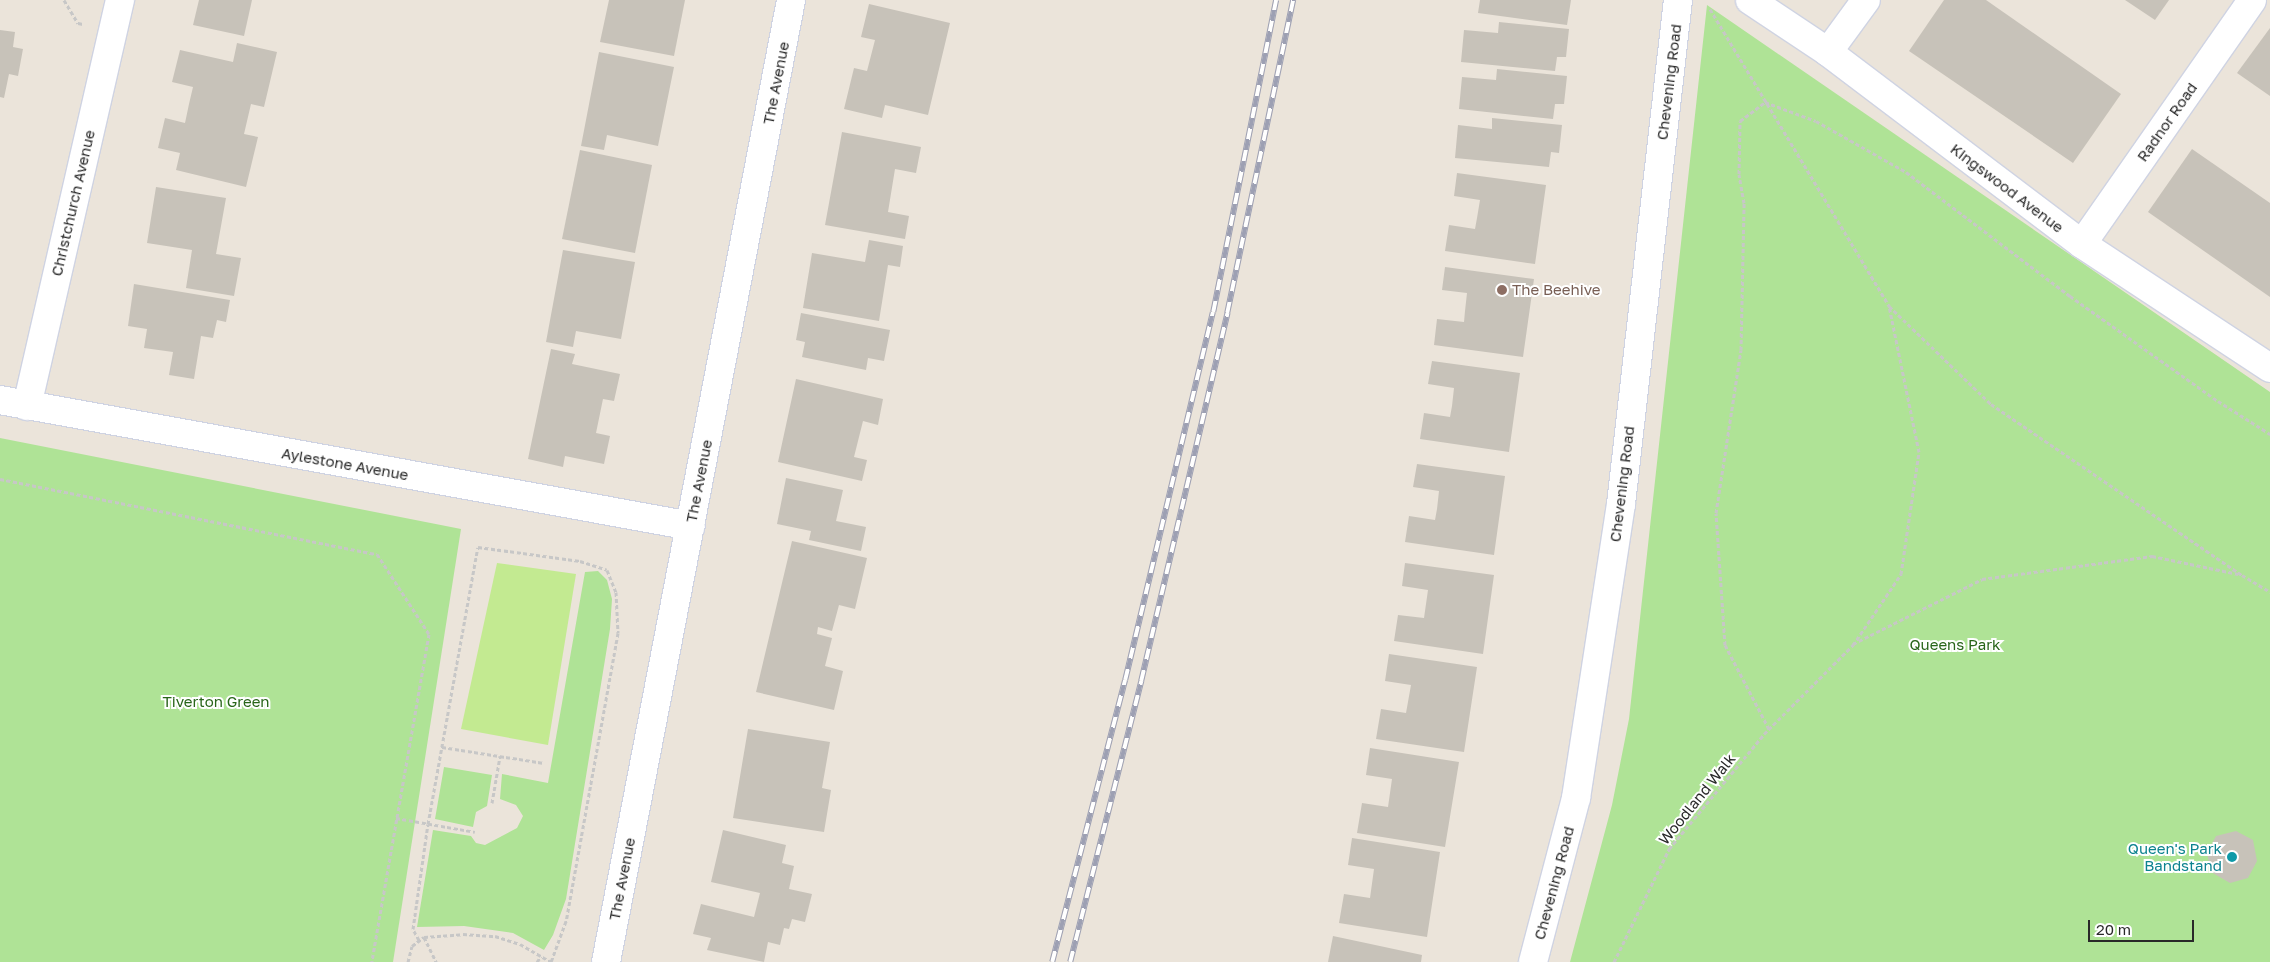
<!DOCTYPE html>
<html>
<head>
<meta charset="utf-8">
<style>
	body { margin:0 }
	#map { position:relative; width:2270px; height:962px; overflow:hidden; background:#ebe4da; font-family:"Golos Text",sans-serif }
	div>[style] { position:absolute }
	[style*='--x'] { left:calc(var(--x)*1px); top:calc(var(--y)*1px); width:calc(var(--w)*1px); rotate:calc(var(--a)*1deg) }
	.green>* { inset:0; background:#afe396 }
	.pitch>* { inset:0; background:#c3ea91 }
	.building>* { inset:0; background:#c7c2b9 }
	.path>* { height:3px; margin-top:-1.5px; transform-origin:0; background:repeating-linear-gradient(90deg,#c7c7c7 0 4px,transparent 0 6.5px) }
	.roads { filter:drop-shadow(1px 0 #cfd3e2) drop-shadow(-1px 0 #cfd3e2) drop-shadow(0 1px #cfd3e2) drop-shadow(0 -1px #cfd3e2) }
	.minor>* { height:28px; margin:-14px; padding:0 14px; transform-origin:14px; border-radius:14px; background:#fff }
	.rail>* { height:5.5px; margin-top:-2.75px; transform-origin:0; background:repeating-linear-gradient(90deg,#fff 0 11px,#9da0b3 0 22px); box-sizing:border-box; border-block:1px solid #9da0b3 }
	.dots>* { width:14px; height:14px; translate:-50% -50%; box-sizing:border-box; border:2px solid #fff; border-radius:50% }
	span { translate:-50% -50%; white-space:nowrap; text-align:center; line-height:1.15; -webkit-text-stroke:4px #fff; paint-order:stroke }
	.street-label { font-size:15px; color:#292929 }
	.education-label { font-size:15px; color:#785e54 }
	.left { translate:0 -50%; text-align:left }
	.park-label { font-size:15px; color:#286519 }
	.culture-label { font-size:15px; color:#0d838f }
	.right { translate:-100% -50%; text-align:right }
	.scale { position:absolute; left:2088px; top:920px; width:106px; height:22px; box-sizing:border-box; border:2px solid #292929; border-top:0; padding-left:6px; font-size:15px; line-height:18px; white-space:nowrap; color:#292929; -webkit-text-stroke:4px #fff; paint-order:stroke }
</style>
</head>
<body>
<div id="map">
	<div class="green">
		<i style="clip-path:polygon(1707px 5px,2270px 392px,2270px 962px,1570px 962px,1612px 805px,1629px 719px)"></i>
		<i style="clip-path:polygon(0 438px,461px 529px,393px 962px,0 962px)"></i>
		<i style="clip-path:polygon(598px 571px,607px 580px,612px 599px,610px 629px,566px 899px,553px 935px,544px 950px,513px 933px,464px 926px,417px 927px,433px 830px,471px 836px,476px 843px,485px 845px,517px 828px,523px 816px,516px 805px,500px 799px,502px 774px,548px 783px,585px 572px)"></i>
		<i style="clip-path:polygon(444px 767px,492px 775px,487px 806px,476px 812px,473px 827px,435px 819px)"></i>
	</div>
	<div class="pitch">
		<i style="clip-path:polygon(497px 563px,576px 574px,548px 745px,461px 729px)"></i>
	</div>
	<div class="building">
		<i style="clip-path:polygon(199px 0,252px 0,244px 36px,193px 25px)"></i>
		<i style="clip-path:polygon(609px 0,685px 0,674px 56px,600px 42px)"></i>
		<i style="clip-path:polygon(1480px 0,1571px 0,1567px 25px,1478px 13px)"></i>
		<i style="clip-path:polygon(1944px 0,1986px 0,2121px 94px,2073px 163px,1909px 51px)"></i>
		<i style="clip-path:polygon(2125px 0,2169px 0,2155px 20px)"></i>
		<i style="clip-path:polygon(869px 4px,950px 23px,928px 115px,885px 105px,882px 118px,844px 109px,854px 68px,867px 71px,875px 40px,861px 37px)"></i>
		<i style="clip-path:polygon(1499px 22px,1569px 29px,1566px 57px,1557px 57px,1555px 71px,1461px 62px,1464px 30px,1498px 33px)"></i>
		<i style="clip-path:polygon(2270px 28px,2270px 96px,2237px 73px)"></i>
		<i style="clip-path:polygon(0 30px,15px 32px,13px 47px,23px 49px,18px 76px,9px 74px,4px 98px,0 97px)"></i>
		<i style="clip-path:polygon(237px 43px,277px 52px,264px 107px,251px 104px,244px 134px,258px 137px,246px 187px,176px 170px,180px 153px,158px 148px,165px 118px,185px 123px,189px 104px,193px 87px,172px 82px,180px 50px,233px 62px)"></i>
		<i style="clip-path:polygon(599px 52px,674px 67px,658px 146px,607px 135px,604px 150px,581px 146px)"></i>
		<i style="clip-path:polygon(1497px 69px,1567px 76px,1564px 104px,1555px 104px,1553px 119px,1459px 109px,1462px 77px,1496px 80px)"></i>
		<i style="clip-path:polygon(1492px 118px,1562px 125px,1559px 153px,1551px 152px,1549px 167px,1455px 158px,1458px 125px,1492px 129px)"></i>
		<i style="clip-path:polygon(842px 132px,921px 147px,916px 173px,895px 169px,888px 212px,909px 216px,905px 239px,825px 225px)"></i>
		<i style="clip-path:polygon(2192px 149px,2270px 203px,2270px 297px,2148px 212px)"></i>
		<i style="clip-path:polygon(580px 150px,652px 165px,635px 253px,562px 239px)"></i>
		<i style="clip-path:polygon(1457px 173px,1546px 185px,1535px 264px,1445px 251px,1449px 225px,1475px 229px,1477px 218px,1480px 200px,1454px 196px)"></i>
		<i style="clip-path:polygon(156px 187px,226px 198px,216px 254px,241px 258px,234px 296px,186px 288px,192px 250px,147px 243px)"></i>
		<i style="clip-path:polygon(869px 240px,903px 246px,900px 267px,888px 265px,879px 321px,803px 308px,812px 253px,865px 262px)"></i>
		<i style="clip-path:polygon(563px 250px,635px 262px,621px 339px,576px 331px,573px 347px,546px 342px)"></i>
		<i style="clip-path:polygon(1445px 267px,1534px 279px,1523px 357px,1434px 345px,1437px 319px,1464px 322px,1465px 311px,1467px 293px,1442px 290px)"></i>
		<i style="clip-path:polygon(134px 284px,230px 300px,226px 322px,217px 320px,213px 338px,201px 336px,194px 379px,169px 375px,173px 352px,144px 348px,147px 329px,128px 326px)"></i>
		<i style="clip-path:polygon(801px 313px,890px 330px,884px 361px,868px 358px,866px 370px,802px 357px,805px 342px,796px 340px)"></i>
		<i style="clip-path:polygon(551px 349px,575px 354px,572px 364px,620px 374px,614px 401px,603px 399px,596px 433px,610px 436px,604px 464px,565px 456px,563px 467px,528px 459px)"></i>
		<i style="clip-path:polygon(1432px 361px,1520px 373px,1509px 452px,1420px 439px,1424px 413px,1450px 417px,1452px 406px,1454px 388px,1428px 384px)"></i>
		<i style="clip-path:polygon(796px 379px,883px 399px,878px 425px,863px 421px,854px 457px,867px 460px,862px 481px,778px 462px)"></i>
		<i style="clip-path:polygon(1417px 464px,1505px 476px,1494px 555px,1405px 542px,1409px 516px,1435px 520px,1437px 509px,1439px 491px,1413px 487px)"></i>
		<i style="clip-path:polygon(786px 478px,843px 490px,836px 521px,866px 527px,861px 551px,809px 540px,811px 531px,777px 524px)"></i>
		<i style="clip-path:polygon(792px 541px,867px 558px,855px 609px,839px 605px,832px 631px,818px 627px,817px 634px,832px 638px,825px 666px,843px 671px,834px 710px,756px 692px)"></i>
		<i style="clip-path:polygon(1405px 563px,1494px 575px,1483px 654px,1394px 641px,1398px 615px,1424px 618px,1428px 590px,1402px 586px)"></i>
		<i style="clip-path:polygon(1389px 654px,1477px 667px,1464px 752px,1376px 739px,1381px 709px,1406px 713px,1411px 685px,1385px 681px)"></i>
		<i style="clip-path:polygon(748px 729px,830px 742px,822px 788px,831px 790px,824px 832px,733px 818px)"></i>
		<i style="clip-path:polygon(1370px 748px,1459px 762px,1445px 847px,1357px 833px,1362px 803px,1388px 807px,1392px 779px,1366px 775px)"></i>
		<i style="clip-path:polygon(723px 830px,786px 845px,782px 863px,794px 866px,789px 889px,812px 894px,805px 922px,792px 919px,789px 929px,784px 928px,780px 945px,768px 942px,764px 962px,707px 950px,711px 938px,693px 934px,701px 904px,754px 917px,760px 893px,711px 882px)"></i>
		<i style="clip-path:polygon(2236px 831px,2253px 840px,2257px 861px,2248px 878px,2230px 883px,2211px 872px,2207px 853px,2216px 836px)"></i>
		<i style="clip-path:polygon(1352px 838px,1440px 852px,1427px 937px,1339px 923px,1344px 894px,1370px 898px,1374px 869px,1348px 865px)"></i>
		<i style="clip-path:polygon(1333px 936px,1422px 955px,1421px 962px,1328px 962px)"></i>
	</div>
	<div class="path">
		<i style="--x:64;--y:0;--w:27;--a:59"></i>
		<i style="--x:78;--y:23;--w:5;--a:11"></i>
		<i style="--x:1710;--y:9;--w:347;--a:58.9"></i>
		<i style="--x:1889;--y:306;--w:141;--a:43.9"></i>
		<i style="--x:1991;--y:404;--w:304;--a:34.3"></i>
		<i style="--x:2242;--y:575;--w:33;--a:31"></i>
		<i style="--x:0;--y:479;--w:384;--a:11.3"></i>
		<i style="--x:377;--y:554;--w:95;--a:57"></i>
		<i style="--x:429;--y:634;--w:333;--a:99.9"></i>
		<i style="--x:1853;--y:644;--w:144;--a:-26.7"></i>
		<i style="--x:1982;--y:579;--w:172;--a:-7.7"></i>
		<i style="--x:2152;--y:556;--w:88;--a:11.8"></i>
		<i style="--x:1769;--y:729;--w:95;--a:-117.6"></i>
		<i style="--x:1725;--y:645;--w:132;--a:-93.9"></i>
		<i style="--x:1716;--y:513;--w:165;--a:-81.3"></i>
		<i style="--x:1741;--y:350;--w:147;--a:-88.8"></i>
		<i style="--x:1744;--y:203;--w:29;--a:-100"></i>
		<i style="--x:1739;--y:174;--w:53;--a:-88.9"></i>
		<i style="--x:1740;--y:121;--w:31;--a:-37"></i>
		<i style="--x:1765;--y:102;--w:54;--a:20.4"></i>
		<i style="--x:1816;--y:121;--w:103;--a:29.5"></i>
		<i style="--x:1906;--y:172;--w:206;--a:37.1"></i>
		<i style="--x:2070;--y:296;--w:181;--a:35.4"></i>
		<i style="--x:2218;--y:401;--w:62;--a:32.4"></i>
		<i style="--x:442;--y:747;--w:103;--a:8.9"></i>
		<i style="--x:492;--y:803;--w:48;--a:-80.3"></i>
		<i style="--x:396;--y:818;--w:80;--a:10"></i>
		<i style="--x:424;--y:937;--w:28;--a:64"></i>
		<i style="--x:419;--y:940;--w:13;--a:-119"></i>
		<i style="--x:413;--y:929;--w:106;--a:-81.9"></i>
		<i style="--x:428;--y:824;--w:281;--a:-79.8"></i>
		<i style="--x:478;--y:547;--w:103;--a:7.8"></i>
		<i style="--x:580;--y:561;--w:28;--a:18"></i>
		<i style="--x:607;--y:570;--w:24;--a:68"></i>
		<i style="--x:616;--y:592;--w:41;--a:87.2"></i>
		<i style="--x:618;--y:633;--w:293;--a:100.2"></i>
		<i style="--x:566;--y:921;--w:44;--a:110.1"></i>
		<i style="--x:408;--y:962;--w:16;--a:-76"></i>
		<i style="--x:412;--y:946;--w:15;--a:-37"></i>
		<i style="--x:424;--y:937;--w:39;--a:-4"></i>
		<i style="--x:463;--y:934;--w:32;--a:4"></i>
		<i style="--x:495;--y:936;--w:26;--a:18"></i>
		<i style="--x:520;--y:944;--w:36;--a:30"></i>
		<i style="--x:537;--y:962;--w:7;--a:-56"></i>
		<i style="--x:1614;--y:962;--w:126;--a:-64"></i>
		<i style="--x:1669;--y:849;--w:149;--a:-50.4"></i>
		<i style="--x:1764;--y:734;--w:126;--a:-45"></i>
		<i style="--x:1853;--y:645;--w:86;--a:-55.9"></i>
		<i style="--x:1901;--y:574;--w:123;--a:-81.6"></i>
		<i style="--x:1919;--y:452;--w:149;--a:-101.6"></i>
	</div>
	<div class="roads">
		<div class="minor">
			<i style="--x:1750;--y:0;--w:94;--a:33.7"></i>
			<i style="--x:1828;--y:52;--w:318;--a:37.1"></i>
			<i style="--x:2082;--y:244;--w:225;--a:33.4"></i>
			<i style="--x:1828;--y:52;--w:64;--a:-53.8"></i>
			<i style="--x:2082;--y:244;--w:297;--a:-55.1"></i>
			<i style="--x:0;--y:400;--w:702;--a:10.33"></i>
			<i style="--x:27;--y:406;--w:417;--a:-77.1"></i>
			<i style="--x:606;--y:962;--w:980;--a:-79.11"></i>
			<i style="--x:1533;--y:962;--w:170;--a:-75.3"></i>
			<i style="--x:1576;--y:798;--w:297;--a:-81.3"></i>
			<i style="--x:1621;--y:504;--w:507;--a:-83.55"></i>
		</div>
	</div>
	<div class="rail">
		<i style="--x:1052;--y:962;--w:291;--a:-75.5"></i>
		<i style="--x:1125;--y:680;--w:378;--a:-76.6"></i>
		<i style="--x:1213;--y:312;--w:318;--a:-78.6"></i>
		<i style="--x:1070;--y:962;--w:290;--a:-75.8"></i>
		<i style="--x:1141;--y:681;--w:378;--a:-76.8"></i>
		<i style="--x:1227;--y:313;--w:320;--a:-78.1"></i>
	</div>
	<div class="dots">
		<i style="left:1502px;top:290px;background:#8d6e63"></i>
		<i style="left:2232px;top:857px;background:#0f9aa8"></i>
	</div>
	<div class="street-label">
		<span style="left:1669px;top:82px;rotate:-83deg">Chevening Road</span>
		<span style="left:776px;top:83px;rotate:-79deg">The Avenue</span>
		<span style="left:2167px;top:122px;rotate:-55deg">Radnor Road</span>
		<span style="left:2007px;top:188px;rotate:37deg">Kingswood Avenue</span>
		<span style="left:73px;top:203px;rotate:-77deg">Christchurch Avenue</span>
		<span style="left:345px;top:464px;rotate:10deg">Aylestone Avenue</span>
		<span style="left:699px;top:481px;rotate:-79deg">The Avenue</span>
		<span style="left:1622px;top:484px;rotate:-83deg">Chevening Road</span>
		<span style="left:1697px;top:799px;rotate:-51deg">Woodland Walk</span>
		<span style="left:622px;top:879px;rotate:-79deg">The Avenue</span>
		<span style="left:1554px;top:883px;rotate:-75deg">Chevening Road</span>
	</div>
	<div class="education-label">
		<span class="left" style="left:1512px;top:290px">The Beehive</span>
	</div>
	<div class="park-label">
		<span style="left:1955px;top:645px">Queens Park</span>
		<span style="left:216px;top:702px">Tiverton Green</span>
	</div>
	<div class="culture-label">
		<span class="right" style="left:2222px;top:857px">Queen's Park<br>Bandstand</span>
	</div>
	<div class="scale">20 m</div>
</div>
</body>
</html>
